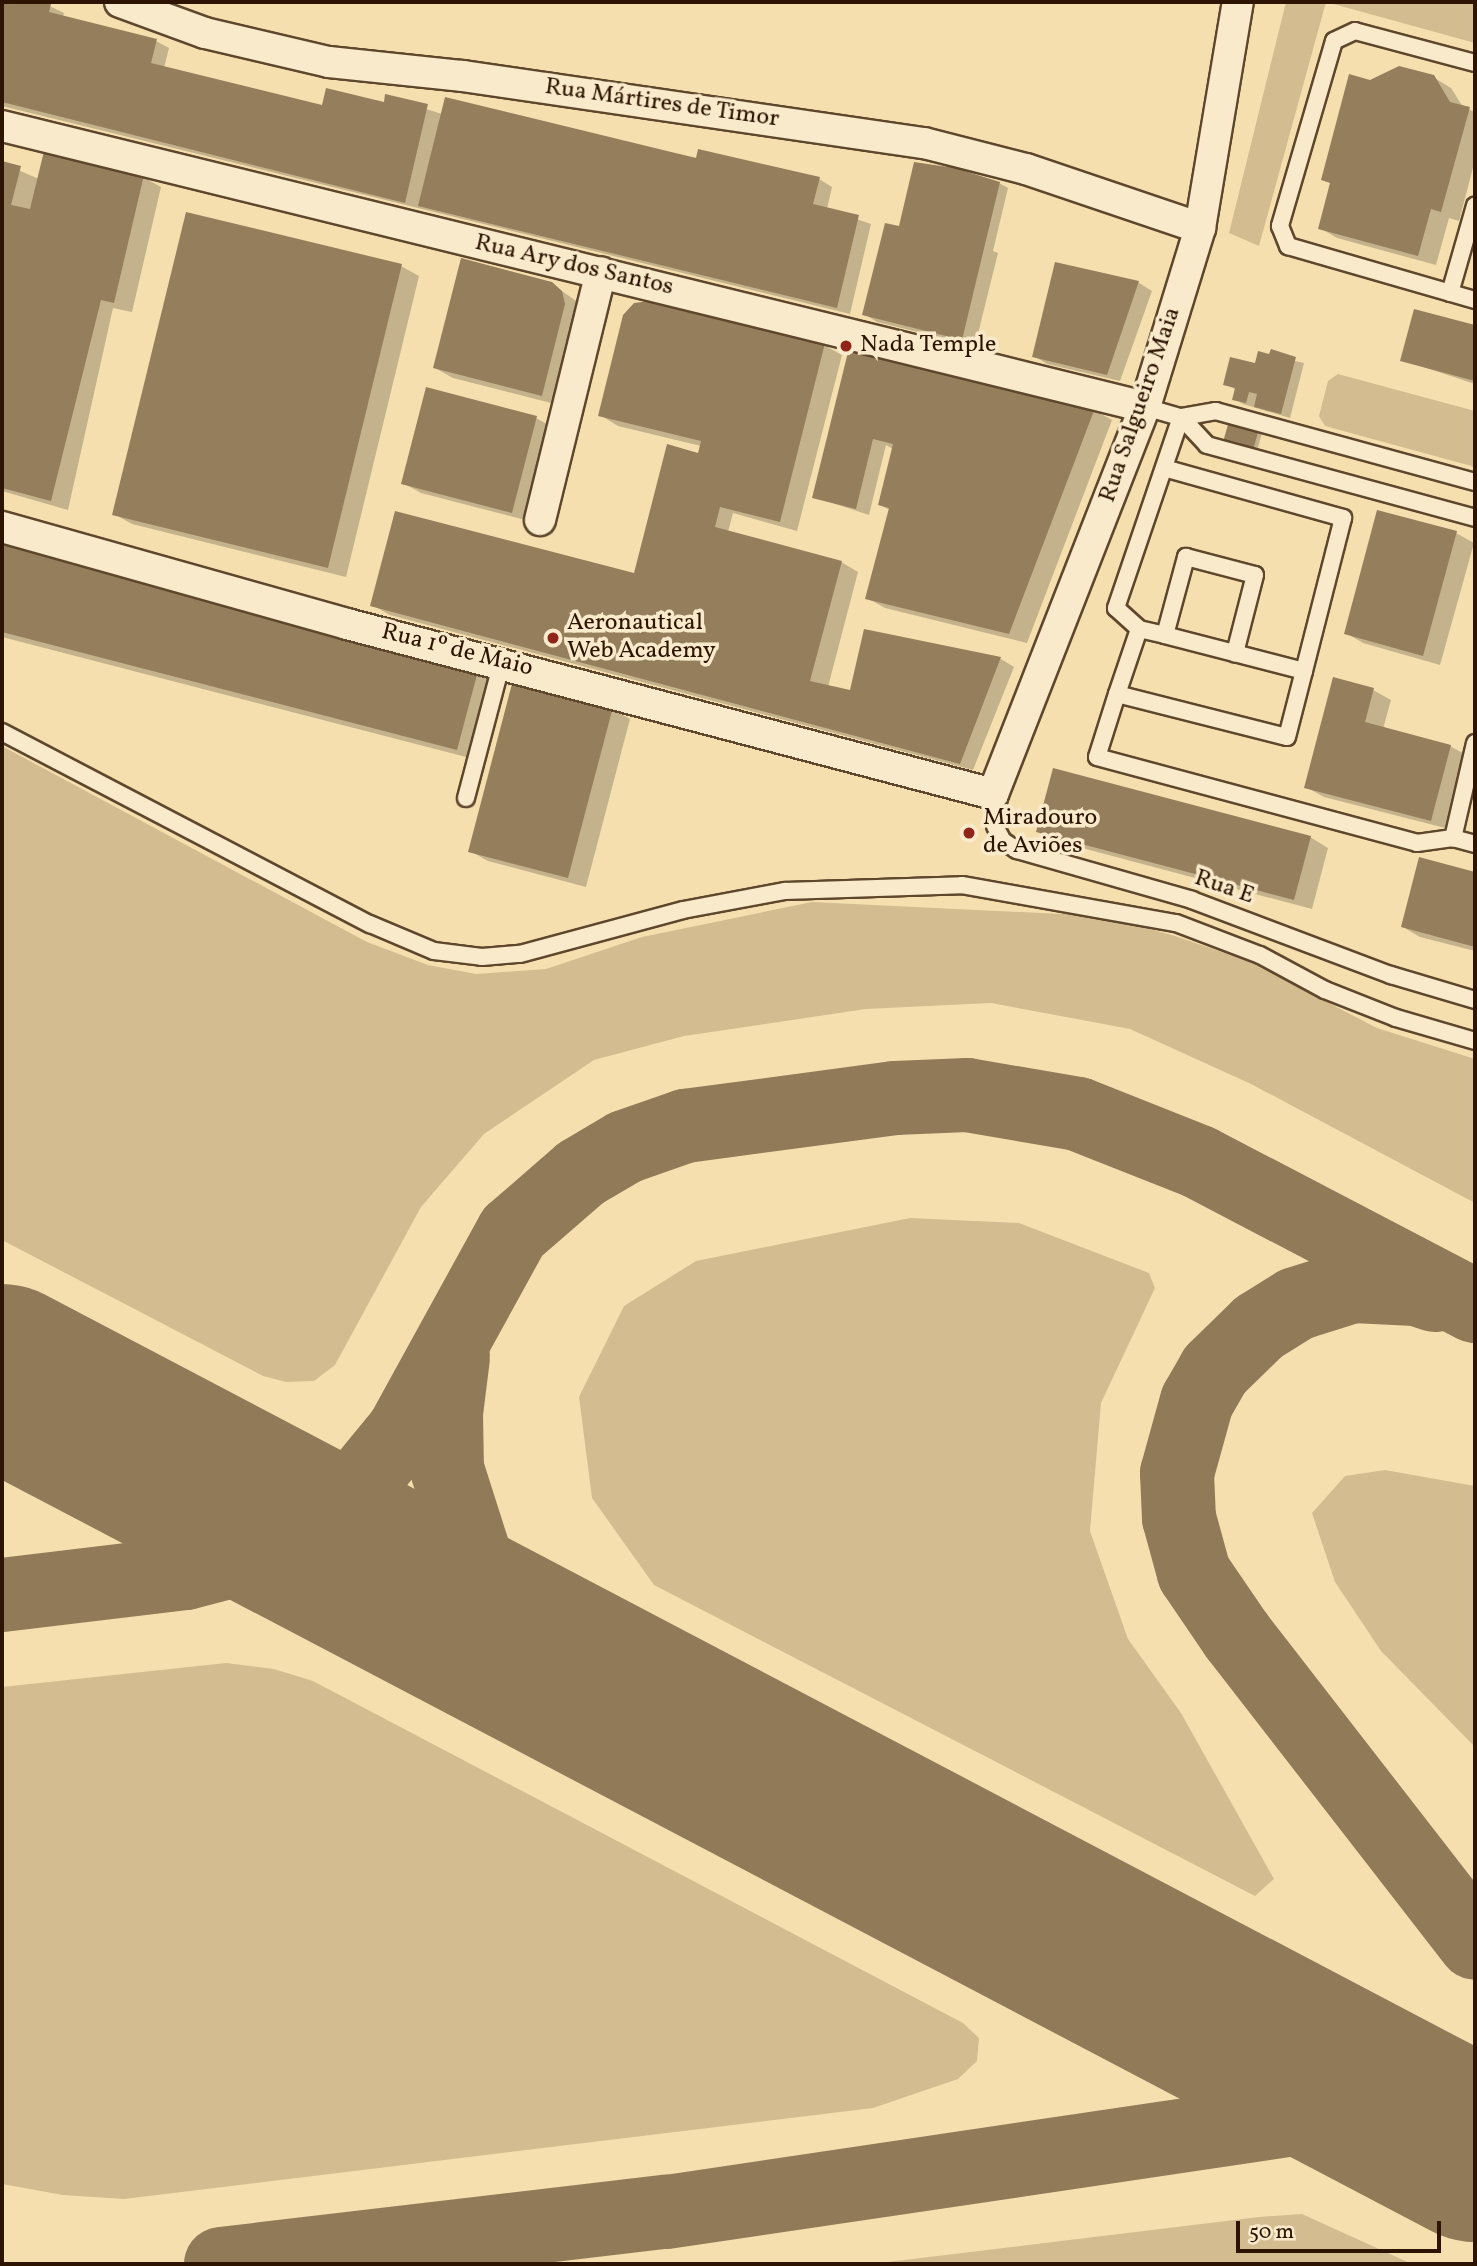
<!DOCTYPE html>
<html>
<head>
<meta charset="utf-8">
<style>
	body { margin:0 }
	#map { position:relative; width:1477px; height:2266px; overflow:hidden; background:#f6dfaf; font-family:Vollkorn,serif }
	div>[style] { position:absolute }
	[style*='--x'] { left:calc(var(--x)*1px); top:calc(var(--y)*1px); width:calc(var(--w)*1px); rotate:calc(var(--a)*1deg) }
	.green>* { inset:0; background:#d4bc91 }
	.shadow>* { inset:0; background:#0003 }
	.taxiway>* { height:74px; margin:-37px; padding:0 37px; transform-origin:37px; border-radius:37px; background:#917a58 }
	.runway>* { height:184px; margin:-92px; padding:0 92px; transform-origin:92px; border-radius:92px; background:#917a58 }
	.building>* { inset:0; background:#957e5b }
	.roads { filter:drop-shadow(2px 0 #5e472c) drop-shadow(-2px 0 #5e472c) drop-shadow(0 2px #5e472c) drop-shadow(0 -2px #5e472c) }
	.lane>* { height:16px; margin:-8px; padding:0 8px; transform-origin:8px; border-radius:8px; background:#f9eacb }
	.street>* { height:30px; margin:-15px; padding:0 15px; transform-origin:15px; border-radius:15px; background:#f9eacb }
	.dots>* { width:19px; height:19px; translate:-50% -50%; box-sizing:border-box; border:4px solid #f9eacb; border-radius:50% }
	span { translate:-50% -50%; white-space:nowrap; text-align:center; line-height:1.15; -webkit-text-stroke:7px #f9eacb; paint-order:stroke }
	.street-label { font-size:24px; color:#2c1400 }
	.poi-label { font-size:24px; color:#2c1400 }
	.left { translate:0 -50%; text-align:left }
	.frame { position:absolute; inset:0; border:4px solid #2c1400; pointer-events:none }
	.scale { position:absolute; left:1236px; top:2221px; width:205px; height:32px; box-sizing:border-box; border:4px solid #2c1400; border-top:0; padding-left:9px; font-size:21px; line-height:24px; white-space:nowrap; color:#2c1400; -webkit-text-stroke:5px #f9eacb; paint-order:stroke }
</style>
</head>
<body>
<div id="map">
	<div class="green">
		<i style="clip-path:polygon(1286px 2px,1475px 2px,1475px 43px,1326px 2px,1259px 246px,1229px 233px)"></i>
		<i style="clip-path:polygon(1338px 374px,1475px 411px,1475px 467px,1325px 426px,1319px 416px,1328px 381px)"></i>
		<i style="clip-path:polygon(2px 746px,367px 942px,428px 965px,476px 974px,546px 969px,642px 937px,812px 902px,1103px 916px,1175px 936px,1248px 961px,1377px 1028px,1475px 1059px,1475px 1203px,1251px 1084px,1130px 1029px,991px 1003px,866px 1009px,684px 1036px,594px 1060px,484px 1134px,421px 1207px,335px 1365px,314px 1381px,286px 1382px,263px 1376px,2px 1240px)"></i>
		<i style="clip-path:polygon(910px 1218px,1019px 1223px,1149px 1273px,1155px 1288px,1101px 1403px,1090px 1531px,1128px 1639px,1181px 1713px,1274px 1879px,1255px 1896px,654px 1585px,592px 1498px,579px 1397px,624px 1306px,696px 1261px)"></i>
		<i style="clip-path:polygon(1385px 1470px,1475px 1486px,1475px 1747px,1381px 1651px,1335px 1582px,1312px 1513px,1345px 1476px)"></i>
		<i style="clip-path:polygon(226px 1663px,274px 1669px,313px 1681px,963px 2023px,979px 2038px,977px 2061px,958px 2079px,873px 2108px,124px 2199px,63px 2195px,2px 2184px,2px 1687px)"></i>
		<i style="clip-path:polygon(1302px 2214px,1412px 2264px,871px 2264px,1259px 2217px)"></i>
	</div>
	<div class="shadow">
		<i style="clip-path:polygon(2px 2px,41px 2px,64px 13px,63px 17px,156px 41px,169px 48px,164px 68px,323px 107px,385px 104px,386px 96px,442px 114px,819px 179px,832px 187px,827px 209px,871px 224px,850px 314px,2px 106px)"></i>
		<i style="clip-path:polygon(1433px 77px,1451px 88px,1463px 107px,1475px 112px,1475px 160px,1459px 221px,1449px 218px,1436px 265px,1337px 238px,1320px 228px,1332px 184px,1323px 179px,1370px 82px)"></i>
		<i style="clip-path:polygon(2px 163px,39px 179px,143px 177px,161px 187px,132px 312px,113px 308px,68px 510px,2px 491px)"></i>
		<i style="clip-path:polygon(999px 183px,1008px 188px,993px 251px,998px 253px,975px 346px,877px 322px,864px 314px,907px 230px)"></i>
		<i style="clip-path:polygon(1056px 264px,1139px 283px,1152px 291px,1120px 381px,1047px 364px,1034px 356px)"></i>
		<i style="clip-path:polygon(401px 266px,419px 276px,346px 577px,132px 524px,114px 514px)"></i>
		<i style="clip-path:polygon(552px 284px,579px 303px,559px 405px,453px 378px,435px 368px)"></i>
		<i style="clip-path:polygon(1415px 311px,1475px 327px,1475px 384px,1402px 360px)"></i>
		<i style="clip-path:polygon(824px 345px,842px 355px,797px 531px,733px 513px,728px 532px,841px 562px,858px 572px,828px 687px,852px 692px,866px 631px,1001px 659px,1014px 667px,973px 770px,390px 615px,372px 605px,642px 577px,706px 457px,701px 446px,618px 426px,600px 415px)"></i>
		<i style="clip-path:polygon(850px 351px,1094px 410px,1112px 420px,1027px 643px,885px 608px,867px 598px,890px 510px,880px 505px,893px 449px,886px 445px,869px 515px,814px 497px)"></i>
		<i style="clip-path:polygon(1260px 353px,1304px 363px,1290px 418px,1243px 404px,1234px 399px,1237px 390px,1225px 384px,1256px 365px)"></i>
		<i style="clip-path:polygon(536px 418px,554px 428px,529px 521px,421px 493px,403px 483px)"></i>
		<i style="clip-path:polygon(1258px 430px,1262px 433px,1257px 451px,1229px 444px)"></i>
		<i style="clip-path:polygon(1456px 533px,1474px 543px,1440px 665px,1363px 643px,1346px 633px)"></i>
		<i style="clip-path:polygon(2px 546px,478px 673px,495px 683px,474px 759px,2px 637px)"></i>
		<i style="clip-path:polygon(1373px 690px,1391px 700px,1383px 729px,1450px 746px,1468px 756px,1449px 829px,1324px 797px,1306px 787px)"></i>
		<i style="clip-path:polygon(612px 709px,630px 719px,586px 887px,488px 861px,470px 851px)"></i>
		<i style="clip-path:polygon(1038px 831px,1310px 837px,1328px 848px,1312px 909px,1056px 841px)"></i>
		<i style="clip-path:polygon(1420px 859px,1475px 874px,1475px 951px,1420px 937px,1403px 927px)"></i>
	</div>
	<div class="taxiway">
		<i style="--x:1435;--y:1295;--w:20;--a:-162"></i>
		<i style="--x:1416;--y:1289;--w:63;--a:-177.3"></i>
		<i style="--x:1353;--y:1286;--w:60;--a:162.5"></i>
		<i style="--x:1296;--y:1304;--w:44;--a:148.1"></i>
		<i style="--x:1259;--y:1327;--w:62;--a:135.7"></i>
		<i style="--x:1215;--y:1370;--w:36;--a:120"></i>
		<i style="--x:1197;--y:1401;--w:75;--a:105.5"></i>
		<i style="--x:1177;--y:1473;--w:45;--a:87.5"></i>
		<i style="--x:1179;--y:1518;--w:57;--a:74.7"></i>
		<i style="--x:1194;--y:1573;--w:76;--a:55.7"></i>
		<i style="--x:1237;--y:1636;--w:388;--a:52.2"></i>
		<i style="--x:453;--y:1357;--w:56;--a:97.1"></i>
		<i style="--x:446;--y:1413;--w:56;--a:89"></i>
		<i style="--x:447;--y:1469;--w:99;--a:72.3"></i>
		<i style="--x:477;--y:1563;--w:68;--a:57"></i>
		<i style="--x:514;--y:1620;--w:81;--a:43.5"></i>
		<i style="--x:2;--y:1595;--w:185;--a:-6.8"></i>
		<i style="--x:186;--y:1573;--w:55;--a:-14.8"></i>
		<i style="--x:239;--y:1559;--w:66;--a:-24.2"></i>
		<i style="--x:299;--y:1532;--w:65;--a:-35.6"></i>
		<i style="--x:352;--y:1494;--w:80;--a:-50.6"></i>
		<i style="--x:403;--y:1432;--w:228;--a:-61.2"></i>
		<i style="--x:513;--y:1232;--w:90;--a:-40.9"></i>
		<i style="--x:581;--y:1173;--w:51;--a:-30.6"></i>
		<i style="--x:625;--y:1147;--w:64;--a:-19.3"></i>
		<i style="--x:685;--y:1126;--w:212;--a:-7.6"></i>
		<i style="--x:895;--y:1098;--w:72;--a:-2.4"></i>
		<i style="--x:967;--y:1095;--w:113;--a:9.7"></i>
		<i style="--x:1078;--y:1114;--w:130;--a:21.6"></i>
		<i style="--x:1199;--y:1162;--w:311;--a:27.6"></i>
		<i style="--x:221;--y:2264;--w:449;--a:-6.7"></i>
		<i style="--x:667;--y:2212;--w:730;--a:-8.43"></i>
	</div>
	<div class="runway">
		<i style="--x:2;--y:1376;--w:1664;--a:27.72"></i>
	</div>
	<div class="building">
		<i style="clip-path:polygon(2px 2px,45px 2px,51px 4px,49px 12px,157px 39px,151px 63px,322px 105px,326px 88px,384px 102px,385px 94px,428px 104px,405px 203px,2px 102px)"></i>
		<i style="clip-path:polygon(1399px 66px,1434px 75px,1450px 102px,1470px 107px,1441px 212px,1431px 209px,1418px 256px,1318px 229px,1330px 183px,1321px 180px,1349px 74px,1370px 80px)"></i>
		<i style="clip-path:polygon(445px 97px,696px 158px,698px 149px,820px 177px,813px 204px,859px 215px,837px 308px,418px 206px)"></i>
		<i style="clip-path:polygon(44px 151px,144px 175px,114px 303px,101px 300px,51px 501px,2px 488px,2px 161px,21px 166px,11px 205px,30px 209px)"></i>
		<i style="clip-path:polygon(914px 162px,955px 168px,1000px 182px,962px 340px,862px 315px,885px 223px,899px 226px)"></i>
		<i style="clip-path:polygon(186px 212px,402px 264px,328px 568px,112px 515px)"></i>
		<i style="clip-path:polygon(461px 258px,552px 282px,562px 291px,565px 304px,542px 396px,433px 368px)"></i>
		<i style="clip-path:polygon(1055px 262px,1139px 281px,1107px 375px,1032px 357px)"></i>
		<i style="clip-path:polygon(650px 301px,825px 343px,780px 522px,720px 507px,715px 527px,842px 561px,810px 681px,850px 690px,864px 629px,1001px 657px,960px 764px,370px 606px,395px 511px,634px 573px,667px 444px,698px 453px,701px 441px,598px 416px,623px 315px,634px 303px)"></i>
		<i style="clip-path:polygon(1414px 309px,1475px 325px,1475px 381px,1400px 361px)"></i>
		<i style="clip-path:polygon(849px 348px,1095px 408px,1009px 634px,865px 599px,889px 508px,878px 505px,893px 444px,873px 439px,856px 509px,812px 498px)"></i>
		<i style="clip-path:polygon(1271px 349px,1296px 357px,1281px 414px,1254px 407px,1257px 394px,1249px 392px,1246px 403px,1232px 400px,1235px 388px,1223px 385px,1230px 357px,1255px 363px,1258px 351px,1269px 354px)"></i>
		<i style="clip-path:polygon(426px 387px,537px 416px,512px 513px,401px 484px)"></i>
		<i style="clip-path:polygon(1229px 421px,1259px 429px,1253px 450px,1223px 442px)"></i>
		<i style="clip-path:polygon(1377px 510px,1457px 531px,1423px 656px,1344px 634px)"></i>
		<i style="clip-path:polygon(2px 544px,478px 671px,457px 750px,2px 632px)"></i>
		<i style="clip-path:polygon(1333px 677px,1374px 688px,1365px 722px,1451px 745px,1431px 821px,1304px 788px)"></i>
		<i style="clip-path:polygon(513px 680px,613px 707px,568px 878px,468px 852px)"></i>
		<i style="clip-path:polygon(1053px 768px,1311px 836px,1294px 900px,1036px 832px)"></i>
		<i style="clip-path:polygon(1419px 857px,1475px 872px,1475px 947px,1401px 927px)"></i>
	</div>
	<div class="roads">
		<div class="lane">
			<i style="--x:1475;--y:63;--w:124;--a:-165.1"></i>
			<i style="--x:1355;--y:31;--w:23;--a:155"></i>
			<i style="--x:1334;--y:41;--w:193;--a:106.3"></i>
			<i style="--x:1280;--y:226;--w:22;--a:68"></i>
			<i style="--x:1288;--y:246;--w:195;--a:16.1"></i>
			<i style="--x:1450;--y:293;--w:91;--a:-74"></i>
			<i style="--x:1145;--y:407;--w:37;--a:16"></i>
			<i style="--x:1181;--y:417;--w:202;--a:108.8"></i>
			<i style="--x:1116;--y:608;--w:31;--a:42"></i>
			<i style="--x:1139;--y:629;--w:27;--a:13"></i>
			<i style="--x:1165;--y:635;--w:81;--a:-74.9"></i>
			<i style="--x:1186;--y:557;--w:71;--a:14.6"></i>
			<i style="--x:1255;--y:575;--w:81;--a:104.4"></i>
			<i style="--x:1164;--y:468;--w:186;--a:15.6"></i>
			<i style="--x:1343;--y:518;--w:158;--a:104.3"></i>
			<i style="--x:1304;--y:671;--w:144;--a:-165.5"></i>
			<i style="--x:1475;--y:482;--w:269;--a:-164.7"></i>
			<i style="--x:1216;--y:411;--w:36;--a:170"></i>
			<i style="--x:1181;--y:417;--w:38;--a:47"></i>
			<i style="--x:1207;--y:445;--w:278;--a:15.2"></i>
			<i style="--x:1139;--y:629;--w:69;--a:108.7"></i>
			<i style="--x:1117;--y:694;--w:175;--a:14.2"></i>
			<i style="--x:1287;--y:737;--w:68;--a:-75.6"></i>
			<i style="--x:1117;--y:694;--w:66;--a:107.6"></i>
			<i style="--x:1097;--y:757;--w:331;--a:15"></i>
			<i style="--x:1417;--y:843;--w:36;--a:-8"></i>
			<i style="--x:2;--y:732;--w:415;--a:27.6"></i>
			<i style="--x:370;--y:924;--w:69;--a:22.9"></i>
			<i style="--x:434;--y:951;--w:48;--a:7.1"></i>
			<i style="--x:482;--y:957;--w:38;--a:-5"></i>
			<i style="--x:520;--y:954;--w:169;--a:-15.1"></i>
			<i style="--x:683;--y:910;--w:104;--a:-10.6"></i>
			<i style="--x:785;--y:891;--w:177;--a:-1.9"></i>
			<i style="--x:962;--y:885;--w:217;--a:10.1"></i>
			<i style="--x:1176;--y:923;--w:90;--a:20.9"></i>
			<i style="--x:1260;--y:955;--w:74;--a:28.3"></i>
			<i style="--x:1325;--y:990;--w:76;--a:21.5"></i>
			<i style="--x:1396;--y:1018;--w:82;--a:16.2"></i>
			<i style="--x:1475;--y:743;--w:98;--a:103"></i>
			<i style="--x:1453;--y:838;--w:23;--a:15"></i>
			<i style="--x:993;--y:794;--w:32;--a:86"></i>
			<i style="--x:995;--y:826;--w:17;--a:62"></i>
			<i style="--x:1003;--y:841;--w:17;--a:33"></i>
			<i style="--x:1017;--y:850;--w:182;--a:15.9"></i>
			<i style="--x:1192;--y:900;--w:213;--a:20.7"></i>
			<i style="--x:1391;--y:975;--w:88;--a:16.6"></i>
			<i style="--x:466;--y:798;--w:141;--a:-75.2"></i>
		</div>
		<div class="street">
			<i style="--x:120;--y:2;--w:90;--a:20"></i>
			<i style="--x:205;--y:33;--w:127;--a:13.2"></i>
			<i style="--x:329;--y:62;--w:135;--a:6"></i>
			<i style="--x:463;--y:76;--w:466;--a:8.3"></i>
			<i style="--x:924;--y:143;--w:105;--a:14.3"></i>
			<i style="--x:1026;--y:169;--w:184;--a:18.7"></i>
			<i style="--x:2;--y:126;--w:1177;--a:13.81"></i>
			<i style="--x:540;--y:520;--w:255;--a:-76.2"></i>
			<i style="--x:2;--y:527;--w:358;--a:15.7"></i>
			<i style="--x:347;--y:624;--w:668;--a:14.74"></i>
			<i style="--x:993;--y:794;--w:416;--a:-68.6"></i>
			<i style="--x:1145;--y:407;--w:187;--a:-72.9"></i>
			<i style="--x:1200;--y:228;--w:229;--a:-80.5"></i>
		</div>
	</div>
	<div class="dots">
		<i style="left:846px;top:346px;background:#8f2418"></i>
		<i style="left:553px;top:638px;background:#8f2418"></i>
		<i style="left:969px;top:833px;background:#8f2418"></i>
	</div>
	<div class="street-label">
		<span style="left:662px;top:104px;rotate:8deg">Rua Mártires de Timor</span>
		<span style="left:574px;top:266px;rotate:13deg">Rua Ary dos Santos</span>
		<span style="left:1141px;top:405px;rotate:-71deg">Rua Salgueiro Maia</span>
		<span style="left:457px;top:651px;rotate:14deg">Rua 1º de Maio</span>
		<span style="left:1224px;top:888px;rotate:19deg">Rua E</span>
	</div>
	<div class="poi-label">
		<span class="left" style="left:860px;top:346px">Nada Temple</span>
		<span class="left" style="left:567px;top:638px">Aeronautical<br>Web Academy</span>
		<span class="left" style="left:983px;top:833px">Miradouro<br>de Aviões</span>
	</div>
	<div class="frame"></div>
	<div class="scale">50 m</div>
</div>
</body>
</html>
